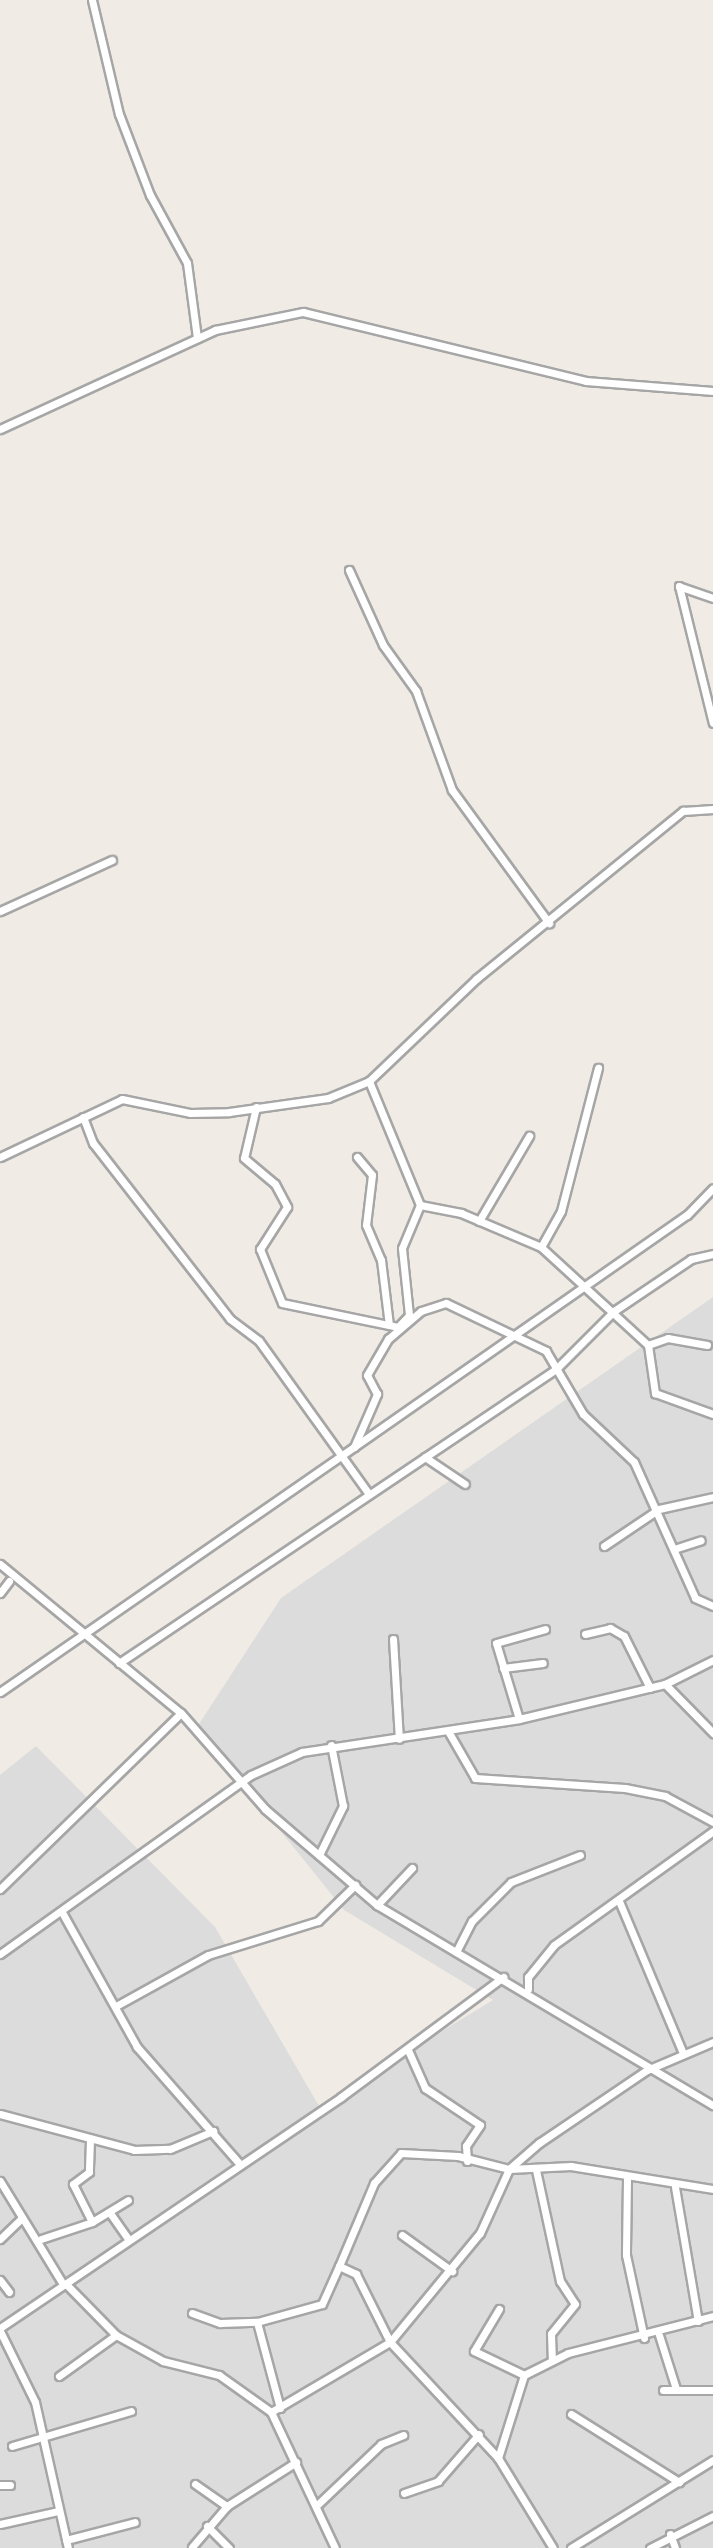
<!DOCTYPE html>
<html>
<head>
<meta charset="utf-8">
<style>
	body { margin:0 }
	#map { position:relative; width:713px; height:2548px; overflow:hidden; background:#f0ece5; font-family:"Open Sans",sans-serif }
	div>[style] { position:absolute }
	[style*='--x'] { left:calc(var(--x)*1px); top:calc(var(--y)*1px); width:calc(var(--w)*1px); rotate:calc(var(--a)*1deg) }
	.residential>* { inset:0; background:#dddcdc }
	.roads { filter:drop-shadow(2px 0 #a6a6a6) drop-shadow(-2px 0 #a6a6a6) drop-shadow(0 2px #a6a6a6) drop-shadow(0 -2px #a6a6a6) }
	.minor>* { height:7px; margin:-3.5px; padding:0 3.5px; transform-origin:3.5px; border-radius:3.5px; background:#fff }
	span { translate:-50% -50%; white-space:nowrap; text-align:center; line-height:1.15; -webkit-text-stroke:8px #fff; paint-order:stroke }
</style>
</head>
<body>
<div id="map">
	<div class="residential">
		<i style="clip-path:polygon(713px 1297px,713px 2548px,0 2548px,0 1775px,36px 1746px,215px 1927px,319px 2106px,493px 2000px,344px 1910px,197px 1727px,281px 1598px)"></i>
	</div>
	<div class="roads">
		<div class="minor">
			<i style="--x:92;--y:0;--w:117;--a:76.7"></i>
			<i style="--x:119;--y:114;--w:87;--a:69.1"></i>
			<i style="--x:150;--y:195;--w:77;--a:61.4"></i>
			<i style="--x:187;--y:263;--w:76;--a:82.4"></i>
			<i style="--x:0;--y:429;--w:237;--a:-24.7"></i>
			<i style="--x:215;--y:330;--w:90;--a:-11.6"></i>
			<i style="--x:303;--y:312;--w:291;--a:13.7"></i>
			<i style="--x:586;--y:381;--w:127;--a:4.5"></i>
			<i style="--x:349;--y:570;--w:82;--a:65.6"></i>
			<i style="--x:383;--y:645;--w:57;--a:54.3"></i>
			<i style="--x:416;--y:691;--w:105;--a:70"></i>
			<i style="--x:452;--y:790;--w:165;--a:53.9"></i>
			<i style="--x:713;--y:598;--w:36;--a:-161"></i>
			<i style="--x:679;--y:586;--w:141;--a:76.1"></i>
			<i style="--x:0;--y:911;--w:123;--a:-24.5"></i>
			<i style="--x:256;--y:1107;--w:52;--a:103.2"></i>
			<i style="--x:244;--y:1158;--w:40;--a:40"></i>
			<i style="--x:275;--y:1184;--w:26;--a:62"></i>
			<i style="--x:287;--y:1207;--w:50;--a:122.7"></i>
			<i style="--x:260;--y:1249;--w:58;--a:67.8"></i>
			<i style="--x:282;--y:1303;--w:118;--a:11.7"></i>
			<i style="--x:398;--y:1327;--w:16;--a:-47"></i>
			<i style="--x:409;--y:1315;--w:67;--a:-96"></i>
			<i style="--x:402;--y:1248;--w:47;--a:-67.3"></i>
			<i style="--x:420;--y:1205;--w:134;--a:-112.4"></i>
			<i style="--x:83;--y:1117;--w:28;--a:69"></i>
			<i style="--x:93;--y:1143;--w:223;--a:52.1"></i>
			<i style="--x:230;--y:1319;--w:36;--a:37"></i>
			<i style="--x:259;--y:1341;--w:188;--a:54.3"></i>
			<i style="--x:0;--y:1157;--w:135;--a:-25.4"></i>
			<i style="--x:122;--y:1099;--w:69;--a:11.6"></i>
			<i style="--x:190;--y:1113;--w:39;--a:-1"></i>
			<i style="--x:229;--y:1112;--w:100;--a:-8"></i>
			<i style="--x:328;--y:1098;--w:44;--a:-22.5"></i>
			<i style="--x:369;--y:1081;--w:148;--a:-43.6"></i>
			<i style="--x:476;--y:979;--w:267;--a:-39.1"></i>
			<i style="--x:683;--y:811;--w:30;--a:-4"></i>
			<i style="--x:357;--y:1157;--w:23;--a:50"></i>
			<i style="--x:372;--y:1175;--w:50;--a:96.8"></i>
			<i style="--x:366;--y:1225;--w:38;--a:67"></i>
			<i style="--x:381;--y:1260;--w:65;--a:83"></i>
			<i style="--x:420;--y:1205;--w:42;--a:11"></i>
			<i style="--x:461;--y:1213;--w:87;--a:23"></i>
			<i style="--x:541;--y:1247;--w:145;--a:42.5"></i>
			<i style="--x:479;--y:1221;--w:99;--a:-59.5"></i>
			<i style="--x:541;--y:1247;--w:41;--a:-60.9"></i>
			<i style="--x:561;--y:1211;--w:148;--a:-75.5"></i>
			<i style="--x:707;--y:1345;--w:40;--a:-170"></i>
			<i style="--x:668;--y:1338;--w:21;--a:161"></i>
			<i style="--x:648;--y:1345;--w:49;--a:81.7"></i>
			<i style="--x:655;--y:1393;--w:62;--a:19.9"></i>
			<i style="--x:354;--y:1447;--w:406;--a:-34.9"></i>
			<i style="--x:687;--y:1215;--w:37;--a:-46"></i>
			<i style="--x:425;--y:1457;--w:48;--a:34"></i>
			<i style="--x:604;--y:1546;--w:66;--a:-33.9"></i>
			<i style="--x:659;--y:1509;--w:55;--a:-12.5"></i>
			<i style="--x:674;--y:1549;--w:28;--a:-18"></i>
			<i style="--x:0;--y:1564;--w:234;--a:39.5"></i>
			<i style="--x:181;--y:1713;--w:128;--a:48.8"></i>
			<i style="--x:265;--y:1809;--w:148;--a:40.6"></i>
			<i style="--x:377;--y:1905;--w:391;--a:30.8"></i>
			<i style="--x:0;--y:1593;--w:15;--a:-53"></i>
			<i style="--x:585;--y:1634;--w:26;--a:-13"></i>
			<i style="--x:610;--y:1628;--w:16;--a:30"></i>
			<i style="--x:624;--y:1636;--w:58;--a:63.4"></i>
			<i style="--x:393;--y:1639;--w:100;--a:86.6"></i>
			<i style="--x:119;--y:1663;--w:527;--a:-33.93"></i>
			<i style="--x:556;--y:1369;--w:82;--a:-45"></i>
			<i style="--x:614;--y:1311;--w:93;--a:-34"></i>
			<i style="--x:691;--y:1259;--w:23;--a:-13"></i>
			<i style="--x:503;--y:1668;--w:40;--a:-7.1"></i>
			<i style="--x:665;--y:1684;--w:54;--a:-26.6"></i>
			<i style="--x:0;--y:1692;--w:431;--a:-34.7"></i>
			<i style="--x:354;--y:1447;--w:58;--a:-66.5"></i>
			<i style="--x:377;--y:1394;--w:21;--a:-118"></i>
			<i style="--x:367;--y:1375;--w:42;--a:-59.7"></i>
			<i style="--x:388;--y:1339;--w:43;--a:-40.3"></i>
			<i style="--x:421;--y:1311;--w:26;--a:-18"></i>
			<i style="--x:446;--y:1303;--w:111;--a:25.6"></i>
			<i style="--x:546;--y:1351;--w:73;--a:59.6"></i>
			<i style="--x:583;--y:1414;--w:70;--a:43.3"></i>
			<i style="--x:634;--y:1462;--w:149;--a:65.8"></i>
			<i style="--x:695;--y:1598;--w:20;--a:24"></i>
			<i style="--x:519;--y:1719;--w:79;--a:-106.8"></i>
			<i style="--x:496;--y:1643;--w:51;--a:-15.9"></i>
			<i style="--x:448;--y:1731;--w:54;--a:60.1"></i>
			<i style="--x:475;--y:1778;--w:150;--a:3.8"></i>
			<i style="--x:625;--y:1788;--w:41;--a:11.3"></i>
			<i style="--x:665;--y:1796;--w:55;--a:28.4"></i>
			<i style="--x:319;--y:1855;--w:55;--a:-63.9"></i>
			<i style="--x:343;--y:1806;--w:62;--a:-101.1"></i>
			<i style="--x:0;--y:1889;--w:252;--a:-44.2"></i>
			<i style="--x:619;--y:1901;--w:163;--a:67.2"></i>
			<i style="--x:377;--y:1905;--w:51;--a:-46.6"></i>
			<i style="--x:63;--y:1914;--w:152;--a:60.9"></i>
			<i style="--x:137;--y:2047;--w:153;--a:48.7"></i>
			<i style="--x:456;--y:1952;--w:35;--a:-63"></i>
			<i style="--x:472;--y:1921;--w:55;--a:-45"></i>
			<i style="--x:511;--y:1882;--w:74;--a:-21.4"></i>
			<i style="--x:0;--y:1954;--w:308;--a:-35.5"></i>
			<i style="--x:251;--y:1775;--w:56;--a:-24.3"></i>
			<i style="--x:302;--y:1752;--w:219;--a:-8.6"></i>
			<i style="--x:519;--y:1719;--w:150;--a:-13.5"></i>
			<i style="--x:665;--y:1684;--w:69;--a:45.6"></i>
			<i style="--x:528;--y:1989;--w:12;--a:-90"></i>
			<i style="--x:528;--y:1977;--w:41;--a:-50.9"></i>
			<i style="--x:554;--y:1945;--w:196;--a:-35.6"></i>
			<i style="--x:116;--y:2006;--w:105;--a:-29"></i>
			<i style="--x:208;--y:1955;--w:115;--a:-17.2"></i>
			<i style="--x:318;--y:1921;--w:52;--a:-44.2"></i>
			<i style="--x:408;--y:2050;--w:42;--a:65.9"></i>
			<i style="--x:425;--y:2088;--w:66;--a:33.9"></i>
			<i style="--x:480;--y:2125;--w:25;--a:124"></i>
			<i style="--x:466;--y:2146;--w:15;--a:86"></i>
			<i style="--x:0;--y:2114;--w:139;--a:15"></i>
			<i style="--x:134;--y:2150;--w:36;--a:-2"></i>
			<i style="--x:170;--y:2149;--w:47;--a:-22.7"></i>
			<i style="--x:90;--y:2140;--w:32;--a:92"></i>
			<i style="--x:89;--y:2172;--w:20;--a:143"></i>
			<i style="--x:73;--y:2184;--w:42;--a:63.4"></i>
			<i style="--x:536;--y:2170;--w:114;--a:77.8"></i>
			<i style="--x:560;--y:2281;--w:27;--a:57"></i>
			<i style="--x:575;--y:2304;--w:38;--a:129"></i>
			<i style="--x:551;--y:2334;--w:25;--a:88"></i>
			<i style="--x:627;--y:2179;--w:76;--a:90.8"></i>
			<i style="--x:626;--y:2255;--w:85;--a:77.8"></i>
			<i style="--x:0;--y:2181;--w:117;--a:58.6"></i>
			<i style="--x:675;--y:2187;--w:136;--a:80.3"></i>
			<i style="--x:110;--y:2213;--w:32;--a:55"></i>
			<i style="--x:402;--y:2235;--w:62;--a:35.8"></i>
			<i style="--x:0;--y:2239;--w:30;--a:-44"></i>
			<i style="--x:41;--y:2239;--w:54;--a:-18.4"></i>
			<i style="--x:92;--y:2222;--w:42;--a:-31.4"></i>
			<i style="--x:339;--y:2266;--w:90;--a:-67.1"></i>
			<i style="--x:374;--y:2183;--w:40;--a:-48"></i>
			<i style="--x:401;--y:2153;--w:57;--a:3"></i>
			<i style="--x:458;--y:2156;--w:53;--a:14.3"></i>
			<i style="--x:509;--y:2169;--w:62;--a:-2.8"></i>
			<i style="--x:571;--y:2166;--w:144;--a:9.2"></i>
			<i style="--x:0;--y:2280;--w:15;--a:53"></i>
			<i style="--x:66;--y:2284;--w:71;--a:45.6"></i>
			<i style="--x:116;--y:2335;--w:54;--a:29"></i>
			<i style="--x:163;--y:2361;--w:58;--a:14"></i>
			<i style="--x:219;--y:2375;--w:64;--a:35.4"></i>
			<i style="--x:271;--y:2412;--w:150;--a:64.8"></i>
			<i style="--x:499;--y:2309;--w:49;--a:120.8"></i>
			<i style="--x:474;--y:2351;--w:55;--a:25.6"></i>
			<i style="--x:192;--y:2313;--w:30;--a:20"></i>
			<i style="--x:220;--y:2323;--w:37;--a:-2"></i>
			<i style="--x:0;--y:2328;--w:412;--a:-34.1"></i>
			<i style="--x:341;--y:2097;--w:202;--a:-36.5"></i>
			<i style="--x:0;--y:2331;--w:79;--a:63.8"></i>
			<i style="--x:35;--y:2402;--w:150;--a:77.3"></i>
			<i style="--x:659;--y:2335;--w:57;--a:72.5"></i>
			<i style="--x:59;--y:2376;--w:70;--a:-35.7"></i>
			<i style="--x:663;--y:2390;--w:50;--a:0"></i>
			<i style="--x:280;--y:2408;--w:89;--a:-105"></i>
			<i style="--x:257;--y:2322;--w:67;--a:-15.5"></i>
			<i style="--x:322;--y:2304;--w:42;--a:-65.9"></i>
			<i style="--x:339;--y:2266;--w:19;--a:25"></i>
			<i style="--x:356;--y:2274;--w:76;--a:63.4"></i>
			<i style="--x:390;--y:2342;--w:158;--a:47"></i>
			<i style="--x:498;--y:2458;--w:105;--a:58.6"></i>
			<i style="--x:271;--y:2412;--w:138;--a:-30.5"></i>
			<i style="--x:390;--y:2342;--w:141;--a:-50.5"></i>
			<i style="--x:480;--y:2233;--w:70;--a:-65.6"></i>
			<i style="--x:509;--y:2169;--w:40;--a:-41"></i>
			<i style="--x:539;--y:2143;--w:130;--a:-34.1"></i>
			<i style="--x:647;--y:2070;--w:72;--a:-23"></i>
			<i style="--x:571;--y:2414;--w:128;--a:32.2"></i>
			<i style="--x:12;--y:2446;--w:124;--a:-16.4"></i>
			<i style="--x:498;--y:2458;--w:87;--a:-72.6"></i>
			<i style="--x:524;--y:2375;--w:49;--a:-26.6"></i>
			<i style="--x:568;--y:2353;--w:150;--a:-14.3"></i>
			<i style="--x:195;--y:2484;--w:39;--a:35"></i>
			<i style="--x:0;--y:2485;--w:10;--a:0"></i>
			<i style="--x:404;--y:2493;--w:36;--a:-19"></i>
			<i style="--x:438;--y:2481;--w:62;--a:-48.9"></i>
			<i style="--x:316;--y:2506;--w:90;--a:-43.6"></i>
			<i style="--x:381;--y:2444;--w:24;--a:-22"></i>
			<i style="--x:0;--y:2524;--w:59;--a:-12.6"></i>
			<i style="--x:207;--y:2526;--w:31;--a:45"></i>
			<i style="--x:670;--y:2534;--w:15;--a:70"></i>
			<i style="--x:66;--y:2540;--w:71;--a:-14.6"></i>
			<i style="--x:192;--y:2547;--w:54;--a:-49.5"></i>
			<i style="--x:227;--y:2506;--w:82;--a:-32.5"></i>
			<i style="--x:571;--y:2548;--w:167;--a:-31.8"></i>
			<i style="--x:650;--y:2548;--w:71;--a:-26.9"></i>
		</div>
	</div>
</div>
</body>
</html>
